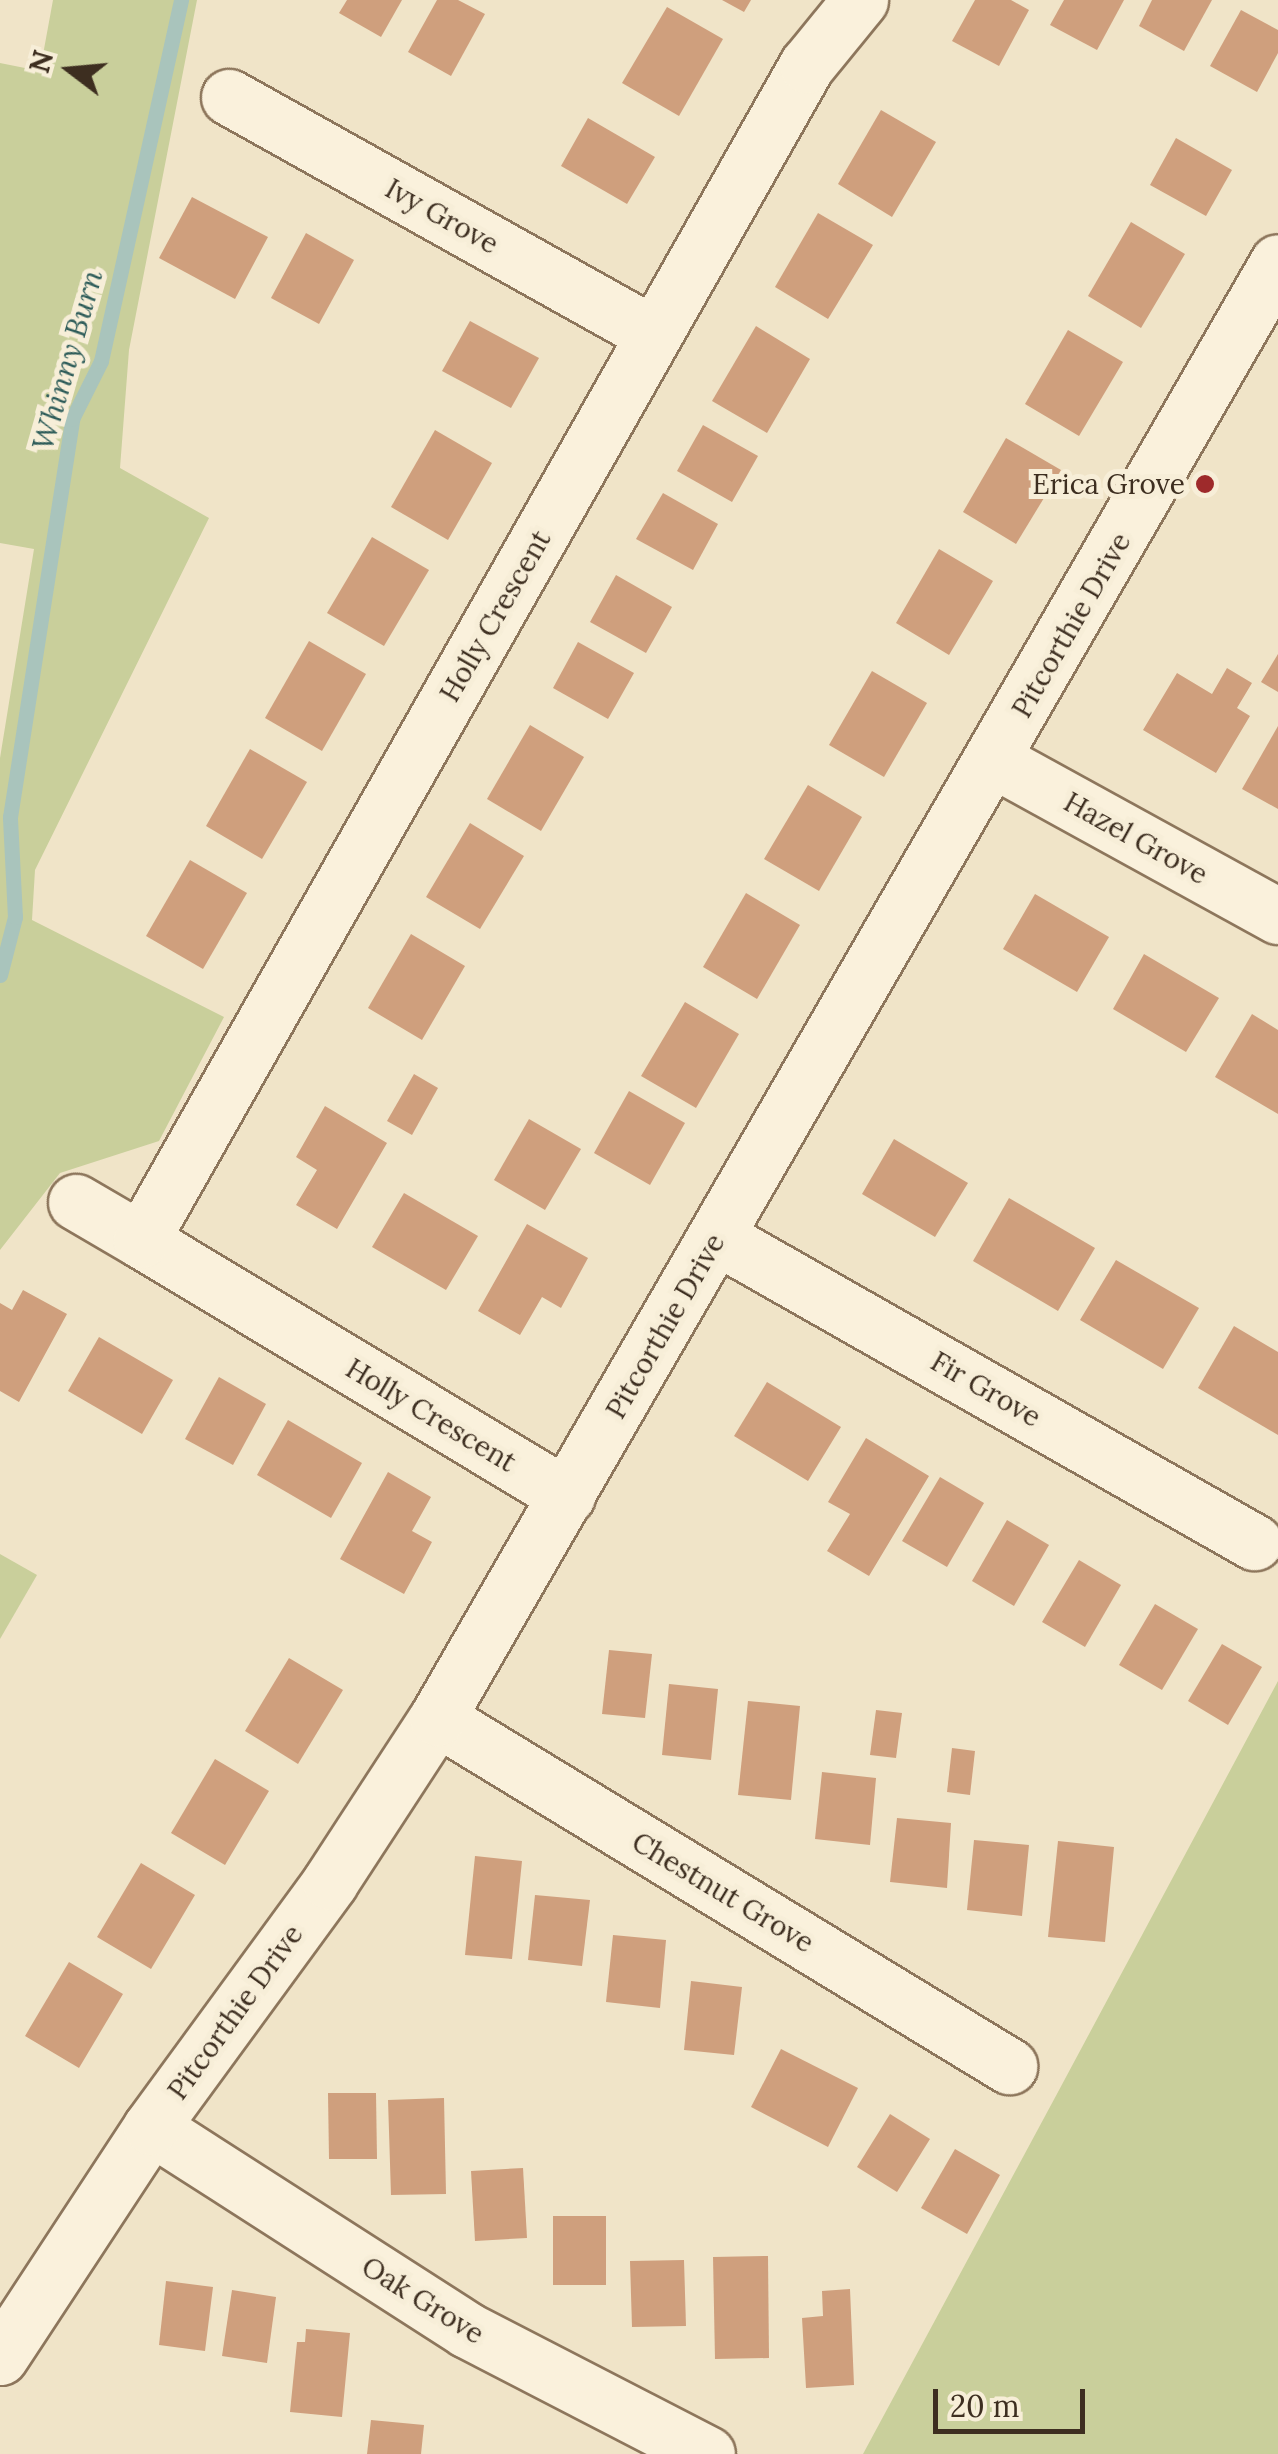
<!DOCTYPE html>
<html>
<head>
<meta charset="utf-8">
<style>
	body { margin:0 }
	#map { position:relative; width:1278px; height:2454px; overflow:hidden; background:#f0e4c8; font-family:Lora,serif }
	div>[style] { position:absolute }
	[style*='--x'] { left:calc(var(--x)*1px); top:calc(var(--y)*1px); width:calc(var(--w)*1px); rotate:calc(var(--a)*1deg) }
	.green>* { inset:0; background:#c9cf9b }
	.stream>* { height:15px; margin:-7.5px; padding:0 7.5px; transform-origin:7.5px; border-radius:7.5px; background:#a9c4bc }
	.building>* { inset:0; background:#cf9f7d }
	.roads { filter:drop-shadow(2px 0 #8d765c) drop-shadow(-2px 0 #8d765c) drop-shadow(0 2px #8d765c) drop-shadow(0 -2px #8d765c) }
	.street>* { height:55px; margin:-27.5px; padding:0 27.5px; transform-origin:27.5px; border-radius:27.5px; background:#faf1dc }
	.dots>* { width:28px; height:28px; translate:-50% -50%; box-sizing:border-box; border:5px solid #f7eed8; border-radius:50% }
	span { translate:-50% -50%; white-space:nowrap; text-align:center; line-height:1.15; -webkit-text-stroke:10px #f7eed8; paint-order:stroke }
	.street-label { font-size:28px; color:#3d2e20 }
	.poi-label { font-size:28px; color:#3d2e20 }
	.right { translate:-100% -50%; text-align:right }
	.water-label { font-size:30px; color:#2f5d5a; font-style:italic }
	.north { position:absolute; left:20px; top:20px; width:100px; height:100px; -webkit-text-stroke:8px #f7eed8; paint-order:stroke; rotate:286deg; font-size:28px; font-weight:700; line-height:40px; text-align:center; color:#3d2e20 }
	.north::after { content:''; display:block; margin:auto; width:35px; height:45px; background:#3d2e20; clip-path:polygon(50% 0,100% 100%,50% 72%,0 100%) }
	.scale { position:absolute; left:933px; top:2389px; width:152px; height:45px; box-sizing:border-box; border:5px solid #3d2e20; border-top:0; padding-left:12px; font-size:30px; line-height:35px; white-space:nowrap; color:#3d2e20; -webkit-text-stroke:8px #f7eed8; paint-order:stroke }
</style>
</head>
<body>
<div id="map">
	<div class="green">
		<i style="clip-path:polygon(53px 0,197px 0,129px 350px,120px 468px,209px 518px,35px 870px,32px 920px,224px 1017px,159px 1141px,60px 1173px,0 1250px,0 758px,34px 549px,0 543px,0 63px,40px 71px)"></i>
		<i style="clip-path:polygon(0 1554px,37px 1575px,0 1639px)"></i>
		<i style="clip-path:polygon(1278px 1681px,1278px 2454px,863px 2454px,1058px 2092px)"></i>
	</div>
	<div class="stream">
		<i style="--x:0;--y:975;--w:60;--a:-75.5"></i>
		<i style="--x:15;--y:917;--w:100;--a:-92.9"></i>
		<i style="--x:10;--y:817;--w:403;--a:-81.1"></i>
		<i style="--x:72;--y:419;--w:65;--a:-63.4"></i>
		<i style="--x:101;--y:361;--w:370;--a:-77.5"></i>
	</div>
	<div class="building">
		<i style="clip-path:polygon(347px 0,402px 0,381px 37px,339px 13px)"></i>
		<i style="clip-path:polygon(437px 0,458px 0,485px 14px,451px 76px,408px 52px)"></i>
		<i style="clip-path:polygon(722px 0,751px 0,744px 12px)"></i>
		<i style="clip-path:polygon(975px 0,1011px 0,1029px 10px,999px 66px,952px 41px)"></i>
		<i style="clip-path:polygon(1064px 0,1124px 0,1097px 50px,1050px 25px)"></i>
		<i style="clip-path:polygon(1152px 0,1212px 0,1184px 51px,1139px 26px)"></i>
		<i style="clip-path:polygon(667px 7px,723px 39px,679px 116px,622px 83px)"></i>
		<i style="clip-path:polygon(1241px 10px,1278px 30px,1278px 53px,1257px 92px,1210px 66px)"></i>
		<i style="clip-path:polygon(881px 110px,936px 142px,892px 217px,838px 184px)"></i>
		<i style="clip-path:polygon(588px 118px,655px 157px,627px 204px,561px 166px)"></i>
		<i style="clip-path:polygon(1176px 138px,1232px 170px,1206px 216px,1150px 185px)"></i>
		<i style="clip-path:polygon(192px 197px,268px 237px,235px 299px,159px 258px)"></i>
		<i style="clip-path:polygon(818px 213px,873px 245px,828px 319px,775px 287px)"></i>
		<i style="clip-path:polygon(1131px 222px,1185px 254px,1141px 328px,1088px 296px)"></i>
		<i style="clip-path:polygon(306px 233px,354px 260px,319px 324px,271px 298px)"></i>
		<i style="clip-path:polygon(470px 321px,539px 358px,511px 408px,442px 371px)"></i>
		<i style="clip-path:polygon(756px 326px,810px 359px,767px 433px,712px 401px)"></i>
		<i style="clip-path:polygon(1068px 330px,1123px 362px,1079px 436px,1025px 404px)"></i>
		<i style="clip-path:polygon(703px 425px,758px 456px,732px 502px,677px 471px)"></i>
		<i style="clip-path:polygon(435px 430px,492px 463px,448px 540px,391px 507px)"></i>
		<i style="clip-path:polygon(1006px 438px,1061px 470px,1016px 544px,963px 512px)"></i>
		<i style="clip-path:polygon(663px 493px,718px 524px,693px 570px,636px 539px)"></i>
		<i style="clip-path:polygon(372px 537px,429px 570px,384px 646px,327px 613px)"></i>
		<i style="clip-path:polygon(939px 549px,993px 581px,949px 655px,896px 623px)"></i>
		<i style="clip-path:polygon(616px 575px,672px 607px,646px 653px,590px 622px)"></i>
		<i style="clip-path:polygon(309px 641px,366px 674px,322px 751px,265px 718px)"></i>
		<i style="clip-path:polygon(578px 642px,634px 673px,608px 719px,553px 688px)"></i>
		<i style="clip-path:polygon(1278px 654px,1278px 692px,1261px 682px)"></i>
		<i style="clip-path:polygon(1227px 668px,1252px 683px,1237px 708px,1250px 716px,1216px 773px,1143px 730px,1177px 673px,1212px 694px)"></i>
		<i style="clip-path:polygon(872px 671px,927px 703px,884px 777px,829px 745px)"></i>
		<i style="clip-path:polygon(530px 725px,584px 757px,541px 831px,487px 799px)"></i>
		<i style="clip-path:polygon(1278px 726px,1278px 809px,1242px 789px)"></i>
		<i style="clip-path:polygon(250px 749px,307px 782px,262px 859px,206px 826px)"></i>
		<i style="clip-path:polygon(808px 785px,862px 817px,819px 891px,764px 859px)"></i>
		<i style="clip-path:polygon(470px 823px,524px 856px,480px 929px,426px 897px)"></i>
		<i style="clip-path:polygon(190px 860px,247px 893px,203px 969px,146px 936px)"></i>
		<i style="clip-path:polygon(746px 893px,800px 925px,757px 999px,703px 967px)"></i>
		<i style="clip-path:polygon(1035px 894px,1109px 937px,1077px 992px,1003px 949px)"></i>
		<i style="clip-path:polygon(411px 934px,465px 966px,422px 1040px,368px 1008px)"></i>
		<i style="clip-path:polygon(1144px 954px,1219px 998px,1186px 1052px,1113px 1009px)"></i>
		<i style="clip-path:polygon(685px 1002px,739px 1034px,696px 1108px,641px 1076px)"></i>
		<i style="clip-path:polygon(1252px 1014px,1278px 1030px,1278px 1114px,1215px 1077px)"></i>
		<i style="clip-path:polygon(414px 1074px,438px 1088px,412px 1135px,387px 1121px)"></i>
		<i style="clip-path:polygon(629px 1091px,685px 1123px,650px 1185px,594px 1153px)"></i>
		<i style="clip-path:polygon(325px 1106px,387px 1143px,337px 1229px,296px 1205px,317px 1170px,296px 1157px)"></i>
		<i style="clip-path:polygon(529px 1119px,581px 1149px,545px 1210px,494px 1180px)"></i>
		<i style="clip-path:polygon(894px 1139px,968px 1183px,935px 1237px,862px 1194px)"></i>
		<i style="clip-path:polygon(404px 1193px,478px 1236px,446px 1290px,372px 1247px)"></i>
		<i style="clip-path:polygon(1009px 1198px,1095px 1248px,1058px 1311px,973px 1261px)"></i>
		<i style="clip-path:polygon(527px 1224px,588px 1258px,561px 1308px,542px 1297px,520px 1335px,478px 1311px)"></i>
		<i style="clip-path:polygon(1116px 1260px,1199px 1308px,1163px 1369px,1080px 1320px)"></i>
		<i style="clip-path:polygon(23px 1290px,67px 1314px,19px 1402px,0 1391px,0 1303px,12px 1310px)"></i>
		<i style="clip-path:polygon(1234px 1326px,1278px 1352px,1278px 1435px,1198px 1388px)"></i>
		<i style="clip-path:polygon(99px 1337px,173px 1380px,142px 1434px,68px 1391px)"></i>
		<i style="clip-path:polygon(219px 1377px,266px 1404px,233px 1465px,185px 1439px)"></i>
		<i style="clip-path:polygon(767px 1382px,841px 1427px,808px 1481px,734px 1436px)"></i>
		<i style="clip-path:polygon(288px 1420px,362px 1463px,331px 1518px,257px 1475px)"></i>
		<i style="clip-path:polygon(866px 1438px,929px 1476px,869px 1576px,827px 1551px,850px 1514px,828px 1502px)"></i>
		<i style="clip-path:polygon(388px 1472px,431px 1497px,412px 1531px,432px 1542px,404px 1594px,340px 1559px)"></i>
		<i style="clip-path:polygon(940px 1477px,984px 1503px,947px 1567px,902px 1541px)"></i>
		<i style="clip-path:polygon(1007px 1520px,1049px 1545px,1014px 1606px,972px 1581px)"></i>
		<i style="clip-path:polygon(1079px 1560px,1121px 1585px,1085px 1647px,1042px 1622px)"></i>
		<i style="clip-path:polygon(1155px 1604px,1198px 1629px,1162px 1690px,1119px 1665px)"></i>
		<i style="clip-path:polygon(1222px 1644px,1262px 1667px,1228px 1725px,1188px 1701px)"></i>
		<i style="clip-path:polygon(609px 1650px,652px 1654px,645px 1718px,602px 1714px)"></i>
		<i style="clip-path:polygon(289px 1658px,343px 1690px,298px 1764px,245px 1731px)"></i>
		<i style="clip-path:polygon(669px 1684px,718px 1689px,711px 1760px,662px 1755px)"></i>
		<i style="clip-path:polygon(748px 1701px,800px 1706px,791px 1800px,738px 1795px)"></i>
		<i style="clip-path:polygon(876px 1710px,902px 1713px,896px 1758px,870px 1755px)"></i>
		<i style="clip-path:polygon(952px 1748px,975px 1751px,970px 1795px,947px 1792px)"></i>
		<i style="clip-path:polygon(215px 1759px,269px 1791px,225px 1865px,171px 1833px)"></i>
		<i style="clip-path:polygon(822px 1772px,876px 1778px,870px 1845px,815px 1839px)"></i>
		<i style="clip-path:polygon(897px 1818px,951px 1823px,947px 1888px,890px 1882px)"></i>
		<i style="clip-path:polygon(974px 1840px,1029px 1845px,1022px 1916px,967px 1910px)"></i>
		<i style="clip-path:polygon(1058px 1841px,1114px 1847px,1105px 1942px,1048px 1937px)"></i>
		<i style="clip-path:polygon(475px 1856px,522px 1861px,512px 1959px,465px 1955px)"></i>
		<i style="clip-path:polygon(141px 1863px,195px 1895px,151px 1969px,97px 1937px)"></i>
		<i style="clip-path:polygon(535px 1895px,590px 1900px,582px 1966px,528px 1960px)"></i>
		<i style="clip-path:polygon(613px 1935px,666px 1940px,660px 2008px,606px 2002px)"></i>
		<i style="clip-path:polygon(69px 1962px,123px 1994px,79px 2068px,25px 2036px)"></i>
		<i style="clip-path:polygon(691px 1981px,742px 1987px,734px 2055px,684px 2050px)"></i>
		<i style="clip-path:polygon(781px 2049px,858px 2088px,828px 2147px,751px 2107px)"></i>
		<i style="clip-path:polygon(328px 2093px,376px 2093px,377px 2159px,329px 2159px)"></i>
		<i style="clip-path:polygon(444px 2098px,446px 2194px,391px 2195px,388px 2100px)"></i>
		<i style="clip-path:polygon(890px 2114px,930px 2139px,897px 2192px,857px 2167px)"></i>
		<i style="clip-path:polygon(955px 2149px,1000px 2175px,967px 2234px,921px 2208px)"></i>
		<i style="clip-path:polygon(523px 2168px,527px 2238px,475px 2241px,471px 2171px)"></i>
		<i style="clip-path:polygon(553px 2216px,606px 2216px,606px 2285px,553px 2285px)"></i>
		<i style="clip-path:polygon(768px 2256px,769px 2358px,715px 2359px,713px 2257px)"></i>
		<i style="clip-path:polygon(684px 2260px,686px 2326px,632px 2327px,630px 2261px)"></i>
		<i style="clip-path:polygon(166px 2281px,213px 2287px,205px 2351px,159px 2345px)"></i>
		<i style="clip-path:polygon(850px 2289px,854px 2385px,806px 2388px,802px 2318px,823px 2316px,822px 2291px)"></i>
		<i style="clip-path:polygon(232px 2290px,276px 2297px,267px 2363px,222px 2356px)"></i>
		<i style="clip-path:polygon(306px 2329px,350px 2333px,342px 2417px,290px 2412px,297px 2342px,305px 2342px)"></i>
		<i style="clip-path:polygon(371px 2420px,424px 2425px,421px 2454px,367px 2454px)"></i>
	</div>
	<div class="roads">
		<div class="street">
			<i style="--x:229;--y:97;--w:487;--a:29.2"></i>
			<i style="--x:994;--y:760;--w:324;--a:28.8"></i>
			<i style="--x:76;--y:1202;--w:75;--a:30.3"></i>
			<i style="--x:717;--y:1237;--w:618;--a:29.6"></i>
			<i style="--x:567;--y:1496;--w:497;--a:-149"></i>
			<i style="--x:141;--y:1240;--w:1351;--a:-60.46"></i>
			<i style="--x:807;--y:65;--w:84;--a:-50.8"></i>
			<i style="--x:437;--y:1718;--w:670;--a:31.32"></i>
			<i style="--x:151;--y:2127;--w:376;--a:32.7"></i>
			<i style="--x:467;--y:2330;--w:270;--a:27.3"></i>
			<i style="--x:0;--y:2357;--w:275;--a:-56.7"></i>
			<i style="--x:151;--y:2127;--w:303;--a:-53.8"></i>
			<i style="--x:330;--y:1882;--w:196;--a:-56.9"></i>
			<i style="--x:437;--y:1718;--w:1681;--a:-59.99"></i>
		</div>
	</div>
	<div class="dots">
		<i style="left:1205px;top:484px;background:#9e2a2b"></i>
	</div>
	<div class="street-label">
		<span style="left:442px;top:216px;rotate:29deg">Ivy Grove</span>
		<span style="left:495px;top:616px;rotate:-60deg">Holly Crescent</span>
		<span style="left:1071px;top:625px;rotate:-60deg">Pitcorthie Drive</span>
		<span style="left:1136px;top:838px;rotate:29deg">Hazel Grove</span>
		<span style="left:665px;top:1326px;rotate:-60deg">Pitcorthie Drive</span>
		<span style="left:986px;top:1389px;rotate:30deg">Fir Grove</span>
		<span style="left:431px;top:1415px;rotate:31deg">Holly Crescent</span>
		<span style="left:723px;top:1892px;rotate:31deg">Chestnut Grove</span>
		<span style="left:235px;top:2012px;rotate:-54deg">Pitcorthie Drive</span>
		<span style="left:423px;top:2300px;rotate:32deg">Oak Grove</span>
	</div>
	<div class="poi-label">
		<span class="right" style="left:1185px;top:484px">Erica Grove</span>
	</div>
	<div class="water-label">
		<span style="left:67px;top:360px;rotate:-74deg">Whinny Burn</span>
	</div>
	<div class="north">N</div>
	<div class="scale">20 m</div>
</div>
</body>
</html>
